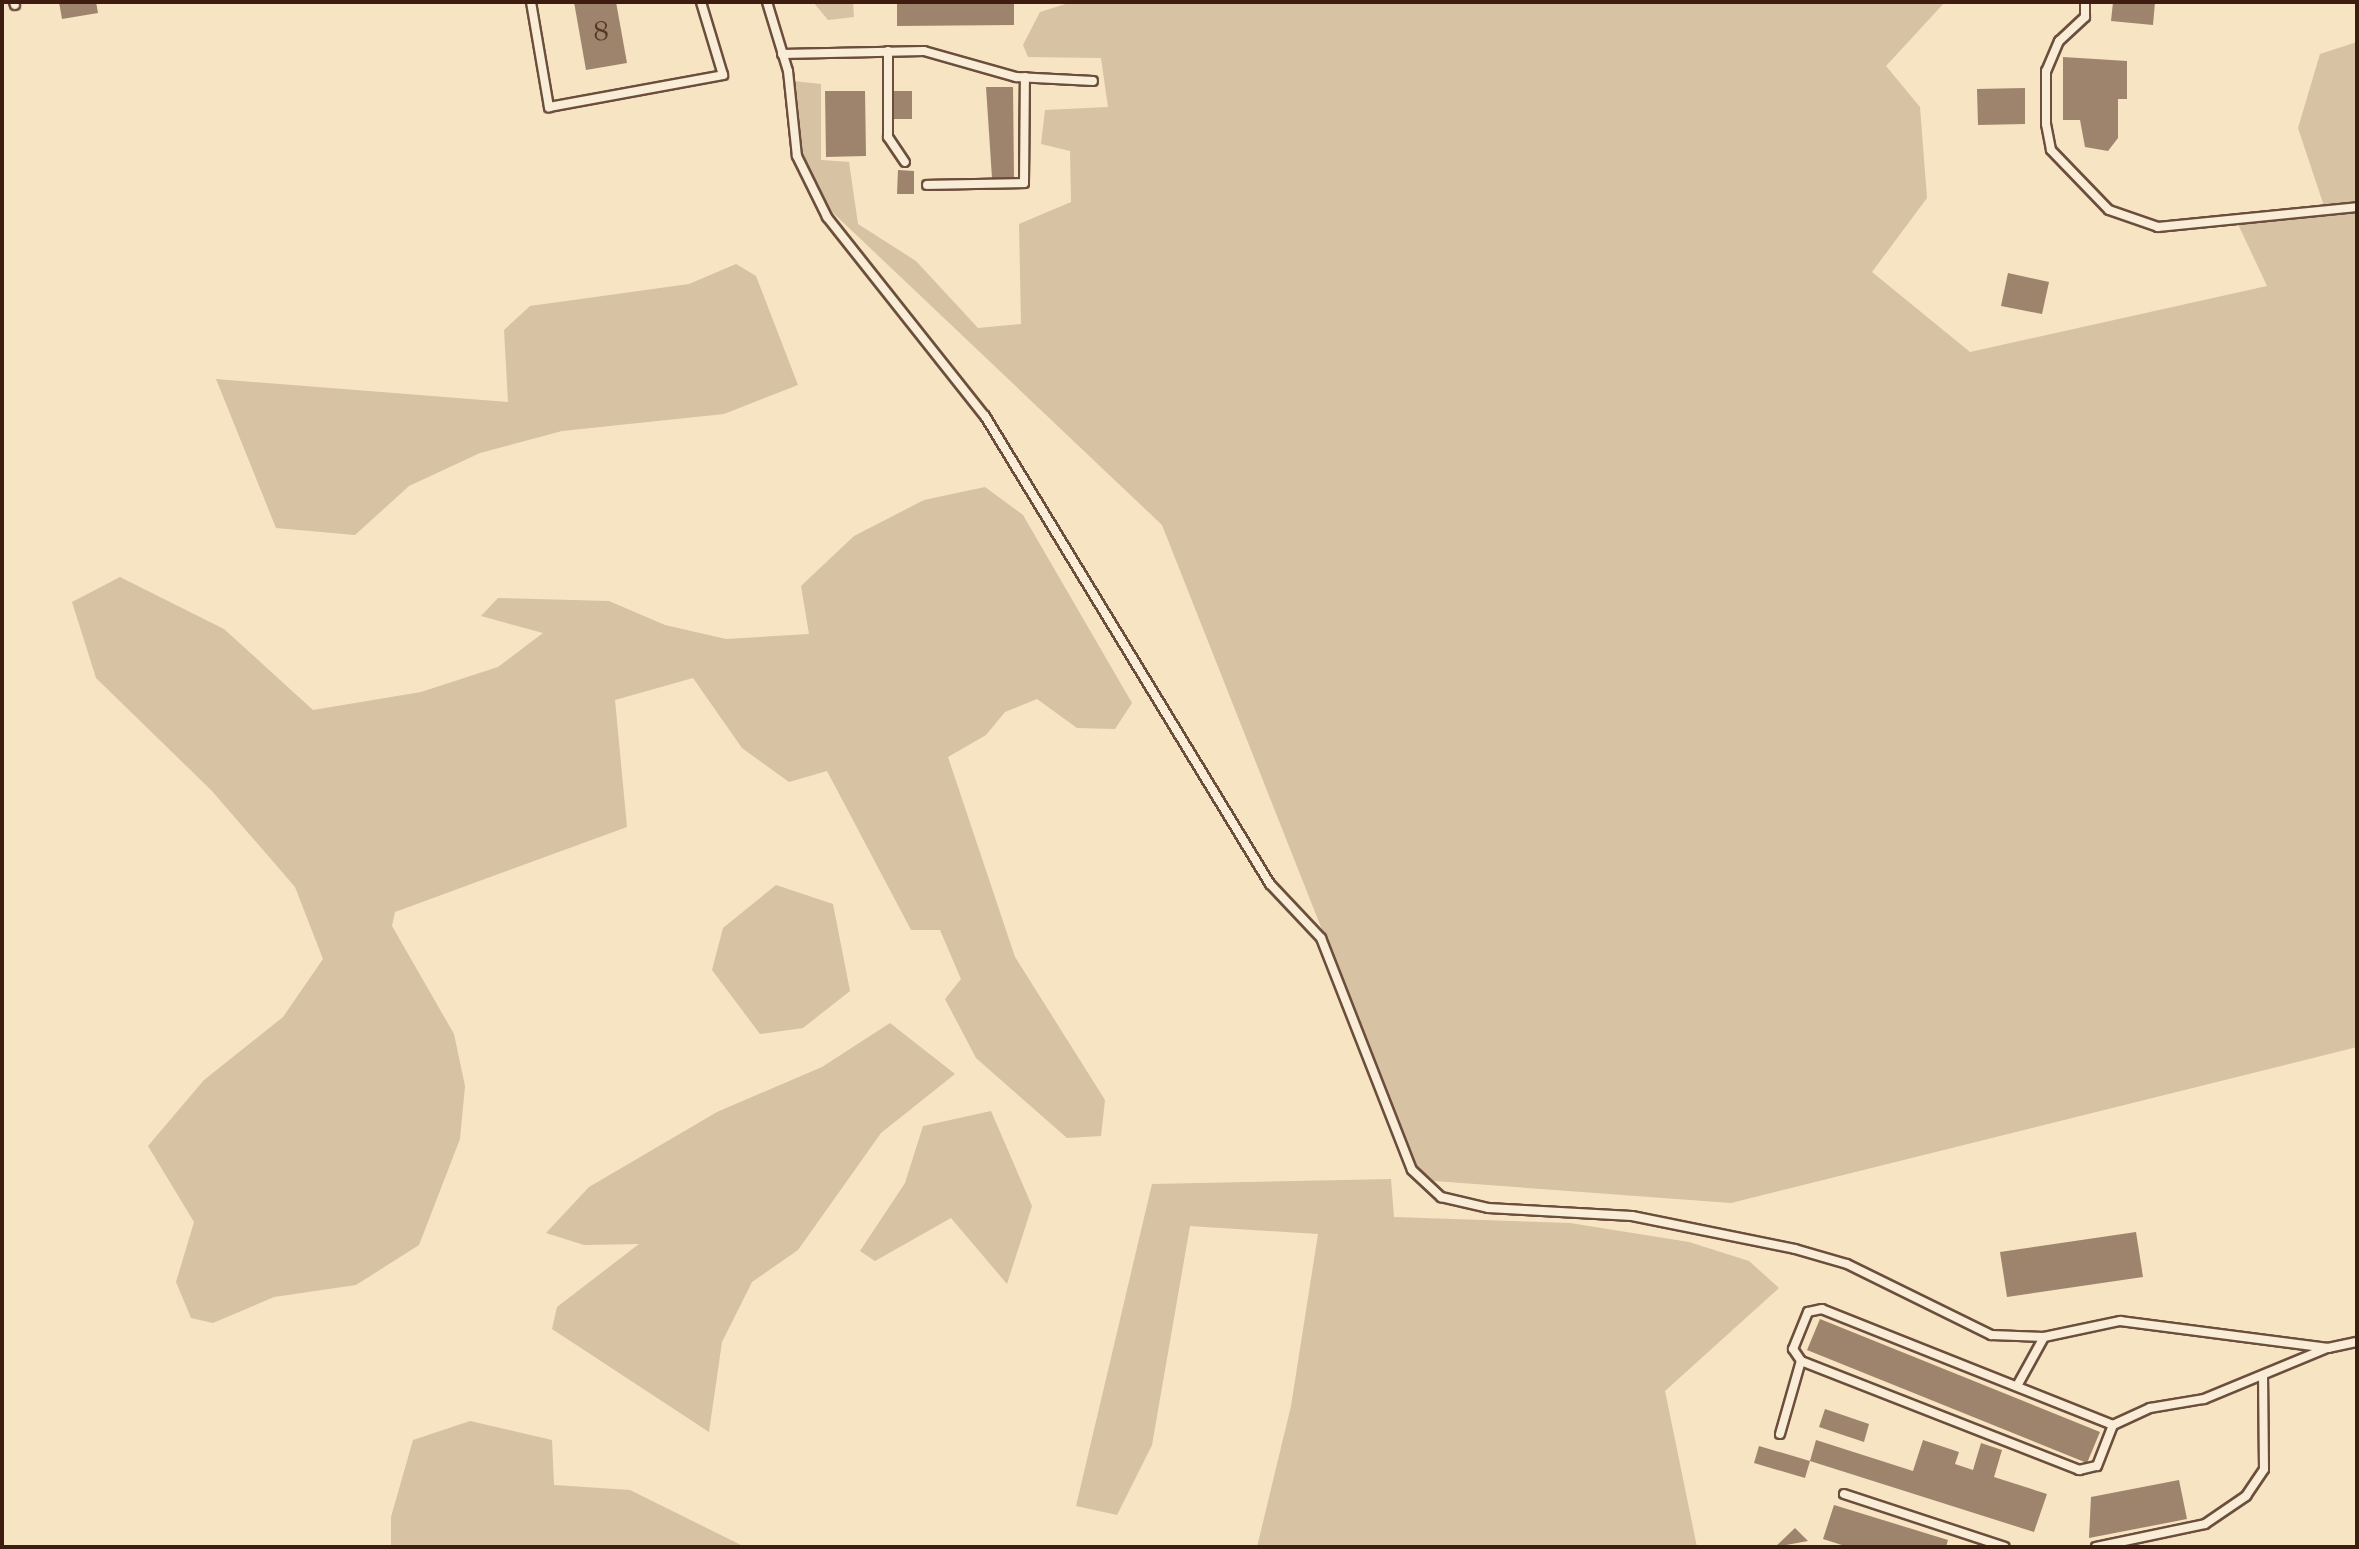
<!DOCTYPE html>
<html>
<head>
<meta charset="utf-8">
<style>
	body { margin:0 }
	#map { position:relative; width:2359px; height:1549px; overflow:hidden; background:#f6e4c3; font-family:"Old Standard TT",serif }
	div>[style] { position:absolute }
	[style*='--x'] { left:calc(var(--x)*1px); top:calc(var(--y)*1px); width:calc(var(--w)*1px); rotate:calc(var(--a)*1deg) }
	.green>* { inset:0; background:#d7c2a4 }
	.building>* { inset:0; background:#9e846d }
	.roads { filter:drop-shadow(2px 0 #6c4e3c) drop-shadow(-2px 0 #6c4e3c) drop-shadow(0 2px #6c4e3c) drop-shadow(0 -2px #6c4e3c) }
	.service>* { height:8px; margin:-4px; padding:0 4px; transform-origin:4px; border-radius:4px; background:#f9edd8 }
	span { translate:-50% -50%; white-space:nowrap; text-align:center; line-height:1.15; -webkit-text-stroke:6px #f9edd8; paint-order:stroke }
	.number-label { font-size:28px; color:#563626 }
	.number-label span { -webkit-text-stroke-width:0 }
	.frame { position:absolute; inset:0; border:4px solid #3e1c0f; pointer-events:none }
</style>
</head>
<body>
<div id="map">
	<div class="green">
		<i style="clip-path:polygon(813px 2px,853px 2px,854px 17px,828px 20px)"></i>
		<i style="clip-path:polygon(1072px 2px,1945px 2px,1886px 66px,1920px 107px,1927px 198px,1872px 272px,1970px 352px,2267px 286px,2237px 222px,2327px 215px,2298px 128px,2320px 54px,2357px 42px,2357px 1047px,1731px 1203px,1421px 1180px,1162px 525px,829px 209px,801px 156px,793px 81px,821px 84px,821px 160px,849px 162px,858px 224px,916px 261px,978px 328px,1021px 324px,1019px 224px,1071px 202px,1070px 151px,1041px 144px,1045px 110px,1108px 107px,1101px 58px,1028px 57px,1023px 45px,1040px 12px)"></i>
		<i style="clip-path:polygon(736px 264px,756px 276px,798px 385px,724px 414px,562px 431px,480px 453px,409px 486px,355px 535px,276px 528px,216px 379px,508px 402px,504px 330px,530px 306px,689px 284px)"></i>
		<i style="clip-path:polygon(985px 487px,1023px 515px,1132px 703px,1115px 729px,1077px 728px,1037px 699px,1005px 712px,986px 735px,948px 757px,1015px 957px,1105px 1100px,1101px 1136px,1067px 1138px,976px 1058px,945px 999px,961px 979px,940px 930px,911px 930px,827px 771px,789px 782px,742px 748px,693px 678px,615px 700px,627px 827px,395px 912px,392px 926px,454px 1034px,465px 1086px,460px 1139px,419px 1245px,356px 1285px,274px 1297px,213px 1323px,191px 1318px,176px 1282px,194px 1222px,148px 1146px,204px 1080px,283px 1017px,323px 959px,295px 887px,212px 791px,96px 678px,72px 602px,120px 577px,224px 629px,313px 710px,421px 692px,498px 667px,543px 633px,481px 616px,498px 598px,609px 601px,665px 625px,726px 639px,809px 634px,801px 586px,854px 536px,924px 500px)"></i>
		<i style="clip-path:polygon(776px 885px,833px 904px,850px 991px,803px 1028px,760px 1034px,712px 970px,723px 928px)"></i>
		<i style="clip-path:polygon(890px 1023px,955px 1074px,881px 1133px,798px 1250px,752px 1282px,722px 1342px,709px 1432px,552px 1329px,557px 1307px,639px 1244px,584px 1245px,546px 1233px,589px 1187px,717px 1112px,822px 1067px)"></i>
		<i style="clip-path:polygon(991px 1111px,1032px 1206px,1007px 1284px,951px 1218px,875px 1261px,860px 1251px,905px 1183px,923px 1126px)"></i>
		<i style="clip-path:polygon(1391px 1179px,1394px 1217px,1570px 1223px,1689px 1242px,1749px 1261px,1779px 1288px,1665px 1391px,1697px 1547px,1257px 1547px,1291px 1406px,1318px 1234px,1190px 1226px,1152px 1445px,1117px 1515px,1076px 1506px,1152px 1184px)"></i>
		<i style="clip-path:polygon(470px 1421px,552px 1440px,554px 1485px,630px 1490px,745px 1547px,391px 1547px,391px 1517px,413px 1440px)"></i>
	</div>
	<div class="building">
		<i style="clip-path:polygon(59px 2px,96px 2px,98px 13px,62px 19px)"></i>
		<i style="clip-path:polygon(574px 2px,616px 2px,627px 63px,586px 70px)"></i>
		<i style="clip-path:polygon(897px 2px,1014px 2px,1014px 25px,897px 26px)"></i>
		<i style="clip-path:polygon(2113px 2px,2155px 2px,2153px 25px,2111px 21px)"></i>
		<i style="clip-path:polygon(2063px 57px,2127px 61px,2127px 99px,2118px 99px,2118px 138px,2108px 151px,2085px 147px,2080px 120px,2063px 120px)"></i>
		<i style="clip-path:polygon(986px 87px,1013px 87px,1014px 178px,992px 178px)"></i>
		<i style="clip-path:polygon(2025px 88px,2025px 124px,1978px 125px,1977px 89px)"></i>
		<i style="clip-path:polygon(825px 91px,865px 91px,866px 156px,826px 157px)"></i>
		<i style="clip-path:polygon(893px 91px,912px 91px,912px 119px,894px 119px)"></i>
		<i style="clip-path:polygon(898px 170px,914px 171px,914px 194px,897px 194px)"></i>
		<i style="clip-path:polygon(2008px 273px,2049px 282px,2042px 314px,2001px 306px)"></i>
		<i style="clip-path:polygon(2136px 1232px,2143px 1277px,2007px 1297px,2000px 1252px)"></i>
		<i style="clip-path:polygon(1820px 1319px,2100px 1432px,2087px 1463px,1807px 1350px)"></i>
		<i style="clip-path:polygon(1825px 1409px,1869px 1424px,1864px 1442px,1819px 1427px)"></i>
		<i style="clip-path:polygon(1816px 1440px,1913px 1471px,1923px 1440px,1959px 1452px,1955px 1464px,1973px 1470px,1981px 1443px,2002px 1450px,1994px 1477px,2047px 1494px,2034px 1532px,1810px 1461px)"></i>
		<i style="clip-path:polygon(1759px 1446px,1810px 1461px,1805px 1478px,1754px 1463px)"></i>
		<i style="clip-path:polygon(2179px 1480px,2187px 1519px,2089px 1538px,2091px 1497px)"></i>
		<i style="clip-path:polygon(1834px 1505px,1948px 1540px,1946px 1547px,1848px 1547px,1823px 1539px)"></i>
		<i style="clip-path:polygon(1795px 1528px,1808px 1541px,1775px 1547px)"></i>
	</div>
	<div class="roads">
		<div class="service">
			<i style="--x:14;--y:2;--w:3;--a:72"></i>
			<i style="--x:531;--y:2;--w:107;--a:80.3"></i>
			<i style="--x:549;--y:107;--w:177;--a:-10.4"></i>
			<i style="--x:723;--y:75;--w:76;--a:-106.8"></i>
			<i style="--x:767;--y:2;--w:72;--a:73.1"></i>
			<i style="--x:788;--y:71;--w:85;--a:84"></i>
			<i style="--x:797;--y:156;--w:68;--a:63.8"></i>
			<i style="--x:827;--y:217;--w:254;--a:51.6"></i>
			<i style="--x:985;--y:416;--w:548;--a:58.66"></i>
			<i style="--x:1270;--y:884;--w:74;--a:46.6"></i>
			<i style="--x:1321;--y:938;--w:249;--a:68.6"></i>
			<i style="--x:1412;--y:1170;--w:40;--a:43"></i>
			<i style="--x:1441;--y:1197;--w:48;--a:13.2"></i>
			<i style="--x:1488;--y:1208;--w:144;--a:3.2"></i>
			<i style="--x:1632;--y:1216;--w:166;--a:11.4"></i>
			<i style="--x:1795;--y:1249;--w:54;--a:16.1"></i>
			<i style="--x:1847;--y:1264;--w:161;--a:26.2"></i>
			<i style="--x:1991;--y:1335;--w:53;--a:2.2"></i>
			<i style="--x:2044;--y:1337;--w:78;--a:-11.9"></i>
			<i style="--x:2120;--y:1321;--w:210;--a:7.4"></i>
			<i style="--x:2328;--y:1348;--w:30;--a:-12"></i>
			<i style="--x:2085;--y:2;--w:15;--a:90"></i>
			<i style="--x:2085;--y:17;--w:35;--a:137"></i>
			<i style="--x:2059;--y:41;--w:33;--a:113"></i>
			<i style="--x:2046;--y:71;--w:53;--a:90"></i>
			<i style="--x:2046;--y:124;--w:26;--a:79"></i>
			<i style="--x:2051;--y:150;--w:83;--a:46"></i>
			<i style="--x:2109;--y:210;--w:52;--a:19.1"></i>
			<i style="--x:2158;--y:227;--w:200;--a:-5.7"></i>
			<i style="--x:888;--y:51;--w:86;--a:90"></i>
			<i style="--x:888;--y:137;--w:30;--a:56"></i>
			<i style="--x:782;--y:54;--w:142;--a:-1.2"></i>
			<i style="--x:924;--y:51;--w:96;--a:15.8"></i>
			<i style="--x:1016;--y:77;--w:77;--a:3"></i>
			<i style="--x:927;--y:185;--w:97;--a:-1.2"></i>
			<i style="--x:1024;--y:183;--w:106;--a:-89.5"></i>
			<i style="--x:2017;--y:1386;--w:56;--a:-61.1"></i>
			<i style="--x:2113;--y:1425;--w:313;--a:-158.3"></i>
			<i style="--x:1822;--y:1309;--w:14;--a:168"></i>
			<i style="--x:1808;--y:1312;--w:40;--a:112"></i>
			<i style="--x:1793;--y:1349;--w:14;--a:56"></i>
			<i style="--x:1801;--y:1361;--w:299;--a:21.4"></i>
			<i style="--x:2079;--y:1470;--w:18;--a:-13"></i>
			<i style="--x:2097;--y:1466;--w:44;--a:-68.7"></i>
			<i style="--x:2113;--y:1425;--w:41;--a:-24.7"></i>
			<i style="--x:2150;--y:1408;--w:55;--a:-9.5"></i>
			<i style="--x:2204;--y:1399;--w:133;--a:-22.5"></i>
			<i style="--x:1780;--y:1434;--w:76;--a:-74"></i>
			<i style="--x:1844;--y:1494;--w:169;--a:18.2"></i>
			<i style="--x:2096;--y:1547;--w:111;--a:-11.9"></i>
			<i style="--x:2205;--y:1524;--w:50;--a:-34.3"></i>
			<i style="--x:2246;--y:1496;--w:32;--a:-56"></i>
			<i style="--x:2264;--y:1469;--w:93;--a:-90.6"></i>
		</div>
	</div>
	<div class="number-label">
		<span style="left:601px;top:33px">8</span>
	</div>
	<div class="frame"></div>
</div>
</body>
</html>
